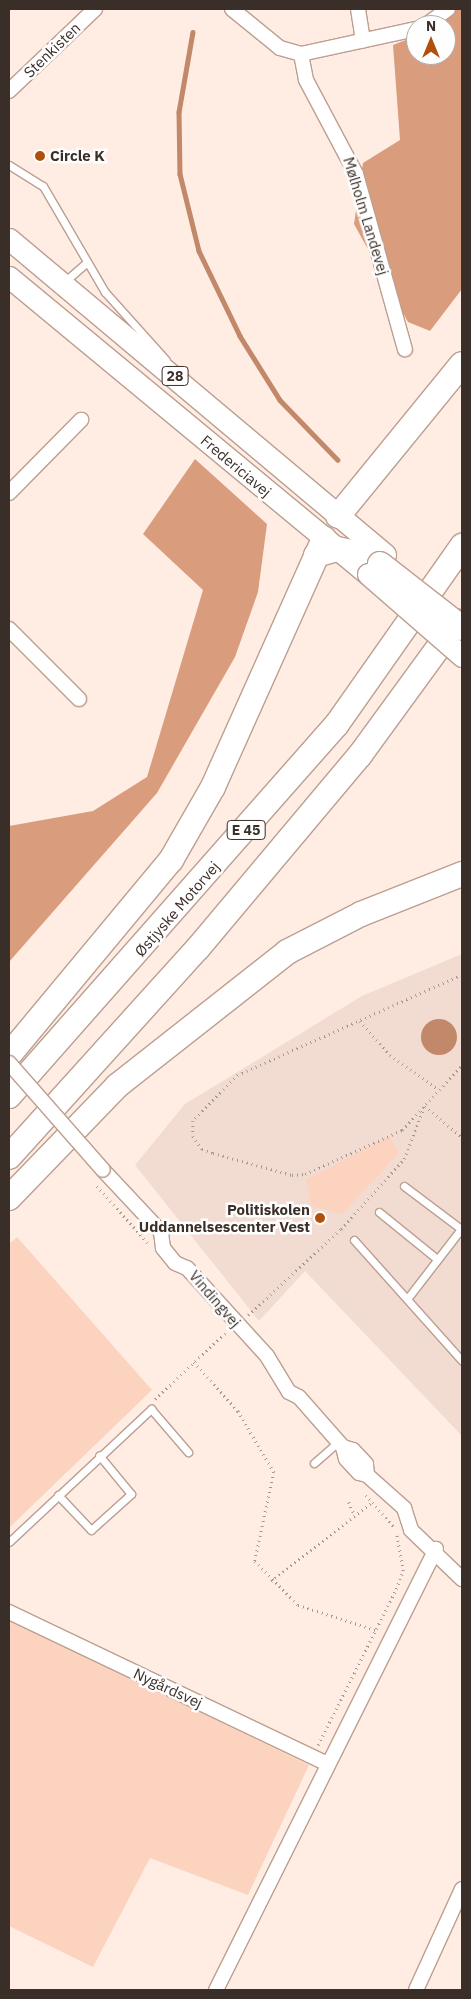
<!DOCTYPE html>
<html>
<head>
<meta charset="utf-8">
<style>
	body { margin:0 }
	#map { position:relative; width:471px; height:1999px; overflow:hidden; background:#ffece3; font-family:"IBM Plex Sans",sans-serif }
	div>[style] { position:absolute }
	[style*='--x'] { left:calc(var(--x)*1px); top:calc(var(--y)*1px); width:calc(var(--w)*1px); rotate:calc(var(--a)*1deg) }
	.built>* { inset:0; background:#f2dcd1 }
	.green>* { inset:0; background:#fcd3be }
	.forest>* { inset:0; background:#d99d7e }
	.water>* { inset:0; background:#c2886a }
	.round { border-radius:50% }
	.stream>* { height:4.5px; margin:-2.25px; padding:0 2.25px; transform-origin:2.25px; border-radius:2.25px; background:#c2886a }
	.path>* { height:2.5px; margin-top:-1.25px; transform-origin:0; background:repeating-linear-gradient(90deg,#a7978f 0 1px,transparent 0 5px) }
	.roads { filter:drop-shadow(1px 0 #bc9f90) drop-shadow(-1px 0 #bc9f90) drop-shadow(0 1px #bc9f90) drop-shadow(0 -1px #bc9f90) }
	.service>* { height:7px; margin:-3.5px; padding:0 3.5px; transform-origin:3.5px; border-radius:3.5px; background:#fff }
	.minor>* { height:14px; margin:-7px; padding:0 7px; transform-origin:7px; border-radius:7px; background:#fff }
	.primary>* { height:21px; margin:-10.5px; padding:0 10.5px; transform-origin:10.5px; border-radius:10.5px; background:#fff }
	.motorway>* { height:24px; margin:-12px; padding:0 12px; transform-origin:12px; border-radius:12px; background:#fff }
	.bridges { filter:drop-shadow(1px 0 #bc9f90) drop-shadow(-1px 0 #bc9f90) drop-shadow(0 1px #bc9f90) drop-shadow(0 -1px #bc9f90) }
	.minor-bridge>* { height:14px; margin:-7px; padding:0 7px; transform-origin:7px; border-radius:7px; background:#fff }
	.primary-bridge>* { height:21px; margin:-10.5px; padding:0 10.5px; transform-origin:10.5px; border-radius:10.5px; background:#fff }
	.motorway-bridge>* { height:24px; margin:-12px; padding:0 12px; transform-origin:12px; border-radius:12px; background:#fff }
	.dots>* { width:14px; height:14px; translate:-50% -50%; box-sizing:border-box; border:2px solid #fefefe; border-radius:50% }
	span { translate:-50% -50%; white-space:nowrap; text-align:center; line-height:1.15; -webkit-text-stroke:5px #fefefe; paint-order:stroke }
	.shield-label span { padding:1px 4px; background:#fefefe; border:1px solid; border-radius:4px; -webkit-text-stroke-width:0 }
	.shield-label { font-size:14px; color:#3a2e28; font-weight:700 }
	.street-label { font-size:15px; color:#3a2e28 }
	.poi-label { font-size:15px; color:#3a2e28; font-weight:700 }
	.left { translate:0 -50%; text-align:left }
	.right { translate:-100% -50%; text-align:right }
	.frame { position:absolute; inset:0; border:10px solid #3a2e28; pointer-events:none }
	.north { position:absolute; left:406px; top:15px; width:50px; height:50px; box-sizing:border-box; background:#fefefe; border:1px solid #b0aba8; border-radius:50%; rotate:0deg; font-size:14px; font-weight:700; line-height:20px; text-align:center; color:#3a2e28 }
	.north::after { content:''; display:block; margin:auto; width:18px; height:22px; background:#b0500a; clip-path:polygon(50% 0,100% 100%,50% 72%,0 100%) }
</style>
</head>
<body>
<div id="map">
	<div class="built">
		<i style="clip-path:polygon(462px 954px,462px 1436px,305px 1271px,259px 1321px,135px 1165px,185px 1104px,362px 996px)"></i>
	</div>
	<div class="green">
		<i style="clip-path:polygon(389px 1136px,399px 1153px,342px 1214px,311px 1206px,306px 1180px)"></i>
		<i style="clip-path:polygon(17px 1237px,152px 1390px,9px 1528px,9px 1244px)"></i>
		<i style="clip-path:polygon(9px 1619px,309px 1765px,248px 1895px,150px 1858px,93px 1967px,9px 1926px)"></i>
	</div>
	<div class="forest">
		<i style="clip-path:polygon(456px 9px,462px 9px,462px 289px,430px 331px,408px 322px,354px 224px,363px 163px,400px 140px,393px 45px,416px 36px,416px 55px,446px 55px,446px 25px,441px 25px)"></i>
		<i style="clip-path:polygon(195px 459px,267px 524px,258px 592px,235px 657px,157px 793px,9px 962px,9px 826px,93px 811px,147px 777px,203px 590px,143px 534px)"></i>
	</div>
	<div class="water">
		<i class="round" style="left:421px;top:1019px;width:36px;height:36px"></i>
	</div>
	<div class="stream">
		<i style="--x:193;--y:32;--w:81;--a:99.9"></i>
		<i style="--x:179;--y:112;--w:62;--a:89.1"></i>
		<i style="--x:180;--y:174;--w:79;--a:76.1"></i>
		<i style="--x:199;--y:251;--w:94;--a:64.2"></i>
		<i style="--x:240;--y:336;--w:75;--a:58"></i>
		<i style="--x:280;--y:400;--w:83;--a:46"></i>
	</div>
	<div class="path">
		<i style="--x:462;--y:975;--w:245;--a:155.9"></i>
		<i style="--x:238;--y:1075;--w:64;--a:134.4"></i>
		<i style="--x:193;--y:1121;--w:15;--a:90"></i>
		<i style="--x:193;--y:1136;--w:16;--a:55"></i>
		<i style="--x:202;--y:1149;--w:12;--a:20"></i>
		<i style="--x:213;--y:1153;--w:82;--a:15.6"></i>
		<i style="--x:292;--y:1175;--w:13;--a:-4"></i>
		<i style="--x:305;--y:1174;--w:107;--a:-24.4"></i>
		<i style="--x:402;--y:1130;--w:88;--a:-47.3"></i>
		<i style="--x:360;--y:1021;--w:45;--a:48.6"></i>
		<i style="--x:390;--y:1055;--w:60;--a:35.5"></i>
		<i style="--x:425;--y:1106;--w:48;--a:40"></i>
		<i style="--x:97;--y:1186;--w:76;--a:48.2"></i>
		<i style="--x:248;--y:1315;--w:127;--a:-42.8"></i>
		<i style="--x:341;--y:1229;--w:94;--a:-48"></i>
		<i style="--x:404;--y:1159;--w:56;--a:-69"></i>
		<i style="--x:194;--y:1362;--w:66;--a:48.1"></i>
		<i style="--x:238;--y:1411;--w:71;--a:59.5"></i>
		<i style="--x:274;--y:1472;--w:91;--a:102.1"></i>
		<i style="--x:255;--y:1561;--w:62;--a:45.7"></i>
		<i style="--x:298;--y:1605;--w:82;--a:17.8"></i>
		<i style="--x:155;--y:1399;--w:98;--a:-43.3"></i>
		<i style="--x:366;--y:1495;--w:44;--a:48.7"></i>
		<i style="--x:349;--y:1502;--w:15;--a:67"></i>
		<i style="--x:271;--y:1581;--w:128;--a:-38"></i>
		<i style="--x:318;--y:1745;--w:174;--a:-63.4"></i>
		<i style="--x:396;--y:1589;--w:19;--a:-69"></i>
		<i style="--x:403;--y:1571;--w:36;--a:-100"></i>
	</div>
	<div class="roads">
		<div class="service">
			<i style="--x:9;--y:165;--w:40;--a:32"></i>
			<i style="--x:43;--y:186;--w:123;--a:59.7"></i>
			<i style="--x:105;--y:292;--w:91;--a:48.1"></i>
			<i style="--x:63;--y:283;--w:32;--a:-41"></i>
			<i style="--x:404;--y:1186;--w:71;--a:37"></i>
			<i style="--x:461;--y:1229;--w:88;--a:127.6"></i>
			<i style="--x:379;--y:1212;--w:75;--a:39"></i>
			<i style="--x:354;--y:1240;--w:162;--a:48.2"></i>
			<i style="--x:314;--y:1463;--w:32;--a:-41"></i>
			<i style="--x:58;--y:1495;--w:48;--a:46.7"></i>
			<i style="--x:91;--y:1530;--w:54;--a:-42"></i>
			<i style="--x:131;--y:1494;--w:50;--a:-129.4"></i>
			<i style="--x:9;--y:1542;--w:195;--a:-43.1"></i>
			<i style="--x:151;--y:1409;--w:57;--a:49.3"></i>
		</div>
		<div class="minor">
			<i style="--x:232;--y:9;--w:62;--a:39.1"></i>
			<i style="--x:280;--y:48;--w:22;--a:16"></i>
			<i style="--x:301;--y:54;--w:118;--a:-12.3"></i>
			<i style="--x:358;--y:9;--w:32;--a:81"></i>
			<i style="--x:426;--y:25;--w:27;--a:-36"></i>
			<i style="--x:301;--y:54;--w:26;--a:79"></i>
			<i style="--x:306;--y:80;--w:106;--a:62"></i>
			<i style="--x:356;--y:174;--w:182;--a:74.4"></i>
			<i style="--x:9;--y:91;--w:119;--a:-43.6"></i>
			<i style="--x:9;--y:493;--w:103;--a:-45.4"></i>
			<i style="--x:9;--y:629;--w:99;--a:45"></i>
			<i style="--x:103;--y:1170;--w:85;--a:46.9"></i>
			<i style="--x:161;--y:1232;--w:16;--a:83"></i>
			<i style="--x:163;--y:1248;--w:19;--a:51"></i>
			<i style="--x:175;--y:1263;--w:13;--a:23"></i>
			<i style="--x:187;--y:1268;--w:119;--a:47.7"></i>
			<i style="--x:267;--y:1356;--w:42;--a:58.6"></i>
			<i style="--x:289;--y:1392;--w:11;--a:27"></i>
			<i style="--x:299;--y:1397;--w:67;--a:48.7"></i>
			<i style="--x:343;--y:1447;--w:10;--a:17"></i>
			<i style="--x:353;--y:1450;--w:19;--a:47"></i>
			<i style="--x:366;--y:1464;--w:11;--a:85"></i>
			<i style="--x:367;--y:1475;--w:50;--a:41.7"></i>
			<i style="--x:404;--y:1508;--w:23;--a:72"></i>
			<i style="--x:411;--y:1530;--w:71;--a:43.9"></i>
			<i style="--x:343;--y:1447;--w:12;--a:76"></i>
			<i style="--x:346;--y:1459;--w:19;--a:47"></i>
			<i style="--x:359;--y:1473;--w:8;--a:14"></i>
			<i style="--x:9;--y:1612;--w:353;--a:25.5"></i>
			<i style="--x:216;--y:1990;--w:493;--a:-63.5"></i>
			<i style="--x:416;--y:1990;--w:111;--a:-65.5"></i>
		</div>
		<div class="primary">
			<i style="--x:9;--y:239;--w:491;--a:40"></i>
			<i style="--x:9;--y:277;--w:466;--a:39.6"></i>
		</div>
		<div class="motorway">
			<i style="--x:338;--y:516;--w:196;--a:-50.8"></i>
			<i style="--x:316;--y:555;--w:22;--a:-16"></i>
			<i style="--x:337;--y:549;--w:34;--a:12"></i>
			<i style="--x:370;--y:556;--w:13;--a:39"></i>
			<i style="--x:9;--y:1055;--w:254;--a:-50.3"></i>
			<i style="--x:171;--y:860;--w:84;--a:-60.1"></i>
			<i style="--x:213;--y:787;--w:272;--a:-65.9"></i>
			<i style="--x:9;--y:1096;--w:496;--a:-48.6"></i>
			<i style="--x:337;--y:724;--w:218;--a:-54.9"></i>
			<i style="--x:9;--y:1157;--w:282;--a:-47.9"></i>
			<i style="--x:198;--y:948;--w:252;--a:-50"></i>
			<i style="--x:360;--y:755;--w:165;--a:-53.9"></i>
			<i style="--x:9;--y:1198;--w:156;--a:-46"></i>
			<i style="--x:117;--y:1086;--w:216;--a:-38.2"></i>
			<i style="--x:287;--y:952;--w:83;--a:-27.2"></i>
			<i style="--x:361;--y:914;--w:109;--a:-21.6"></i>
		</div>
	</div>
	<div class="bridges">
		<div class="minor-bridge">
			<i style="--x:9;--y:1063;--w:142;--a:48.7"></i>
		</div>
		<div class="primary-bridge">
			<i style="--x:368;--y:574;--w:125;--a:41.1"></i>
		</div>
		<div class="motorway-bridge">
			<i style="--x:380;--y:564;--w:104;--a:38"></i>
		</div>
	</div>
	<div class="dots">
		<i style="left:40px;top:156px;background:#b0500a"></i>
		<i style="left:320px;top:1218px;background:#b0500a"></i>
	</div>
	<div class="shield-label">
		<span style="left:175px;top:376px">28</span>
		<span style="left:246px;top:830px">E 45</span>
	</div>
	<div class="street-label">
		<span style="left:52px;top:50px;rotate:-44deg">Stenkisten</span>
		<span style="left:366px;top:216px;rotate:73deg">Mølholm Landevej</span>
		<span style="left:236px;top:466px;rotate:40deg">Fredericiavej</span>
		<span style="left:177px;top:909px;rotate:-49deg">Østjyske Motorvej</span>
		<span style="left:215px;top:1299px;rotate:49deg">Vindingvej</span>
		<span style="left:168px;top:1688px;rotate:25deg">Nygårdsvej</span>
	</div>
	<div class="poi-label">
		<span class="left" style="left:50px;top:156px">Circle K</span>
		<span class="right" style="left:310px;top:1218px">Politiskolen<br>Uddannelsescenter Vest</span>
	</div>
	<div class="frame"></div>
	<div class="north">N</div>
</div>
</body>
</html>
